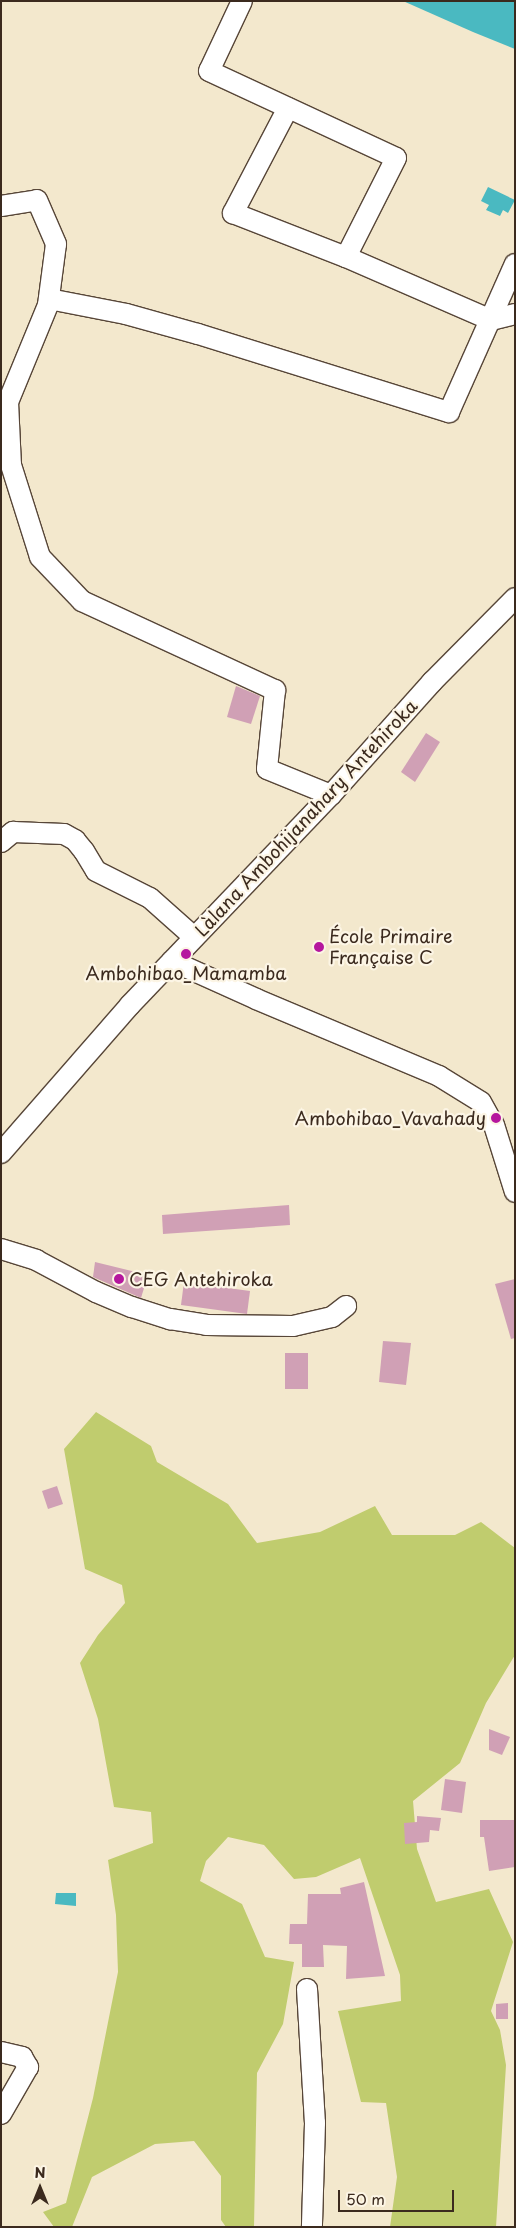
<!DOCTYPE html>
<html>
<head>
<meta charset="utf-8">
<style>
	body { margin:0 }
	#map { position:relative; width:516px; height:2228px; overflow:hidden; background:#f3e8cd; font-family:"Playpen Sans",sans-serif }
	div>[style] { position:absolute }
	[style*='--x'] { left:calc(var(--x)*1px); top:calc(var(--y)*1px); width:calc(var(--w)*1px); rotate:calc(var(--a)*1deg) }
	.green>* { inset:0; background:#c0cc6e }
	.water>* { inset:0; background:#4ab9c1 }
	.building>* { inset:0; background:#d0a0b5 }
	.roads { filter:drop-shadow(1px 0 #574638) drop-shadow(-1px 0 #574638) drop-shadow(0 1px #574638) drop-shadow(0 -1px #574638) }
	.minor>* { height:20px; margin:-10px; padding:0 10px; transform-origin:10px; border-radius:10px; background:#fff }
	.dots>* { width:14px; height:14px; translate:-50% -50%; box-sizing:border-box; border:2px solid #fcf5e5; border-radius:50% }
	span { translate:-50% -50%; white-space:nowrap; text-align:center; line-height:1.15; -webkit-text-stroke:4.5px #fcf5e5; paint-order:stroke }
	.street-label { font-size:18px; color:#3b2a1e }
	.poi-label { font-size:18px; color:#3b2a1e }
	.left { translate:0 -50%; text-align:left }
	.right { translate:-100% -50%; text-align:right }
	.frame { position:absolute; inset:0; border:2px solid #3b2a1e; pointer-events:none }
	.north { position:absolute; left:15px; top:2163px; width:50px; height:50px; -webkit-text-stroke:4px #fcf5e5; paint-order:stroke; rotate:0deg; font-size:14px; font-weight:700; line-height:20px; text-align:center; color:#3b2a1e }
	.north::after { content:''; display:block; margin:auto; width:18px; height:22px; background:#3b2a1e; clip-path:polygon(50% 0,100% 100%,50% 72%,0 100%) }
	.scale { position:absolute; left:338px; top:2190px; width:116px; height:22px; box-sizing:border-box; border:2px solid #3b2a1e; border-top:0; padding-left:6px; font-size:15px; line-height:18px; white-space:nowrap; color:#3b2a1e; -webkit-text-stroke:4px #fcf5e5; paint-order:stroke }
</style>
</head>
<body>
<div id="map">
	<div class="green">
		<i style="clip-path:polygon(96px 1412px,151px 1446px,157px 1462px,228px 1504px,257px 1543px,320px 1532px,375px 1506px,392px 1535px,455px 1535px,481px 1522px,515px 1548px,515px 1655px,486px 1703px,460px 1763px,413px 1801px,417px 1849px,436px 1902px,489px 1889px,513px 1942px,491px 2011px,500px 2030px,506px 2065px,496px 2227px,390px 2227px,397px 2177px,386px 2103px,361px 2102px,338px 2011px,401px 2001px,400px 1975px,360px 1858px,316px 1877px,294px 1879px,264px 1845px,228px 1837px,206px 1861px,200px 1881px,242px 1904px,265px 1957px,294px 1962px,283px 2024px,257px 2073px,254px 2227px,226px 2227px,221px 2220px,221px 2176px,194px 2141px,155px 2144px,92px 2177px,72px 2227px,54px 2227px,43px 2212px,66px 2203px,93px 2098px,118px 1972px,116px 1915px,108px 1860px,153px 1843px,151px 1812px,114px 1807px,98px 1719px,80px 1663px,98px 1635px,125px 1603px,122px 1585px,85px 1569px,64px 1449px)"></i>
	</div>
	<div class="water">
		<i style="clip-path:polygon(403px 1px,515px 1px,515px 49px,473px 32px)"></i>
		<i style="clip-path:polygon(488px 187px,515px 200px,508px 213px,503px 210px,500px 216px,486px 210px,489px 205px,481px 201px)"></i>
		<i style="clip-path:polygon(56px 1893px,76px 1893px,76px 1906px,55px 1904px)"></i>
	</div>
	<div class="building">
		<i style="clip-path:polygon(236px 686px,260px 696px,251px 724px,227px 717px)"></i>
		<i style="clip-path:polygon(426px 733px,440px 742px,415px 782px,401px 772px)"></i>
		<i style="clip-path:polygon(289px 1205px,290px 1225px,163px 1234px,162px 1215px)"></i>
		<i style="clip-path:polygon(95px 1262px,148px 1275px,141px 1298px,93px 1277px)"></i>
		<i style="clip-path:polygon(515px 1279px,515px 1338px,511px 1339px,495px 1284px)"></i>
		<i style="clip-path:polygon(184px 1282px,250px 1291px,247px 1314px,181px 1305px)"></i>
		<i style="clip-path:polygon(383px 1341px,411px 1343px,406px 1385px,379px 1382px)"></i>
		<i style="clip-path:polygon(285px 1353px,308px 1353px,308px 1389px,285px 1389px)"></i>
		<i style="clip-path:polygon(57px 1486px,63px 1504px,48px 1509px,42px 1491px)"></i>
		<i style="clip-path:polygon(489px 1729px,510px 1737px,502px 1755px,489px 1750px)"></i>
		<i style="clip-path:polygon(445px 1779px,466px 1782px,462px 1813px,441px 1810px)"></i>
		<i style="clip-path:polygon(417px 1816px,441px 1818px,439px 1831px,430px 1830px,429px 1842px,405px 1844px,404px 1823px,417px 1822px)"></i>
		<i style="clip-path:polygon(480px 1820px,515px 1820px,515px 1867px,489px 1871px,484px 1837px,480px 1837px)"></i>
		<i style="clip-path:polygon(364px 1882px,385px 1976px,346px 1979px,347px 1946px,323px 1945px,324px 1967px,302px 1967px,302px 1944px,289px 1944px,290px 1924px,307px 1924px,308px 1894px,341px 1894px,340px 1888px)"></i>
		<i style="clip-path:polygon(508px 2003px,508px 2019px,496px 2019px,496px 2004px)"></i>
	</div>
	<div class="roads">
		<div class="minor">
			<i style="--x:242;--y:1;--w:77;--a:115.2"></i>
			<i style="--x:209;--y:71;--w:206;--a:24.9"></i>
			<i style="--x:396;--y:158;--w:111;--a:116.8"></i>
			<i style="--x:346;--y:257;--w:158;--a:23.5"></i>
			<i style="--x:491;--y:320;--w:25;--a:-14"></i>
			<i style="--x:288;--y:108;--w:119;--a:117.6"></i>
			<i style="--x:233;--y:213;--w:121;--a:21.3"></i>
			<i style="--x:1;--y:206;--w:36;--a:-9"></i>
			<i style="--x:37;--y:200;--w:48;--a:66.6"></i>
			<i style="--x:56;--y:244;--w:62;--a:97.5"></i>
			<i style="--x:48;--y:305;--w:105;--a:112.4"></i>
			<i style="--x:8;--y:402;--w:63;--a:87.3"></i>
			<i style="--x:11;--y:465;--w:96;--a:72.5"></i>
			<i style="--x:40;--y:557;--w:61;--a:46.3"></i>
			<i style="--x:82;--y:601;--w:213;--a:24.8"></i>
			<i style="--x:275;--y:690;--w:79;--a:95.8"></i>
			<i style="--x:267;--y:769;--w:69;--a:22.1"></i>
			<i style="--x:49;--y:299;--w:78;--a:11"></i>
			<i style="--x:126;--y:314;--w:75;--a:15.5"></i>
			<i style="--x:198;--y:334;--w:263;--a:17.3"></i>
			<i style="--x:449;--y:412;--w:162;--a:-66"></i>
			<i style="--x:1;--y:842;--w:16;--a:-40"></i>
			<i style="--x:13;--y:832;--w:51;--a:2.2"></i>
			<i style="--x:64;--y:834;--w:13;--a:29"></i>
			<i style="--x:75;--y:840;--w:14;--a:51"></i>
			<i style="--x:84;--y:851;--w:23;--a:59"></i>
			<i style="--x:96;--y:871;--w:60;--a:26.6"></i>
			<i style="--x:150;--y:898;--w:59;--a:41.6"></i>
			<i style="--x:172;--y:961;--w:92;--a:24.3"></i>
			<i style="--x:256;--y:999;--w:199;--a:22.8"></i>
			<i style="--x:439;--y:1076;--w:49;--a:31.8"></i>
			<i style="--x:481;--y:1102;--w:26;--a:61"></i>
			<i style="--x:494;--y:1125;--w:70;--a:72.6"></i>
			<i style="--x:1;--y:1153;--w:196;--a:-48.9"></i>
			<i style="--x:130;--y:1005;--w:291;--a:-46.3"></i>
			<i style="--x:331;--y:795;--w:152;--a:-48.2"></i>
			<i style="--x:432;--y:682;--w:118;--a:-45.3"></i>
			<i style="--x:1;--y:1249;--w:37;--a:17"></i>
			<i style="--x:36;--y:1260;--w:68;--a:28.1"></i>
			<i style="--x:96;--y:1292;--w:39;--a:23"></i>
			<i style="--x:132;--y:1307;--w:40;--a:18"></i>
			<i style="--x:170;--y:1319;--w:36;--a:9"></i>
			<i style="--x:206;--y:1325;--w:87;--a:0.7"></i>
			<i style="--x:293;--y:1326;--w:40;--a:-13"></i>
			<i style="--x:332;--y:1317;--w:18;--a:-38"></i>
			<i style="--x:307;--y:1989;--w:134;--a:86.6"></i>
			<i style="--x:315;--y:2123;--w:104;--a:91.7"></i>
			<i style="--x:1;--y:2052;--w:22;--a:13"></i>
			<i style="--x:22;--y:2057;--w:12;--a:59"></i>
			<i style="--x:28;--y:2067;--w:54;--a:119.9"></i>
		</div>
	</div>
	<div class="dots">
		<i style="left:319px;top:947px;background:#b5179e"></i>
		<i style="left:186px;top:954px;background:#b5179e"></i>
		<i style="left:496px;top:1118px;background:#b5179e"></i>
		<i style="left:119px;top:1279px;background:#b5179e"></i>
	</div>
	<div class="street-label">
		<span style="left:306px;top:818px;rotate:-47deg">Làlana Ambohijanahary Antehiroka</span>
	</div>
	<div class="poi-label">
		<span class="left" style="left:329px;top:947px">École Primaire<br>Française C</span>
		<span style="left:186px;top:973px">Ambohibao_Mamamba</span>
		<span class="right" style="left:486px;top:1118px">Ambohibao_Vavahady</span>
		<span class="left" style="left:129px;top:1279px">CEG Antehiroka</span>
	</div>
	<div class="frame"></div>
	<div class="north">N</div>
	<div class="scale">50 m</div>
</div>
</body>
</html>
